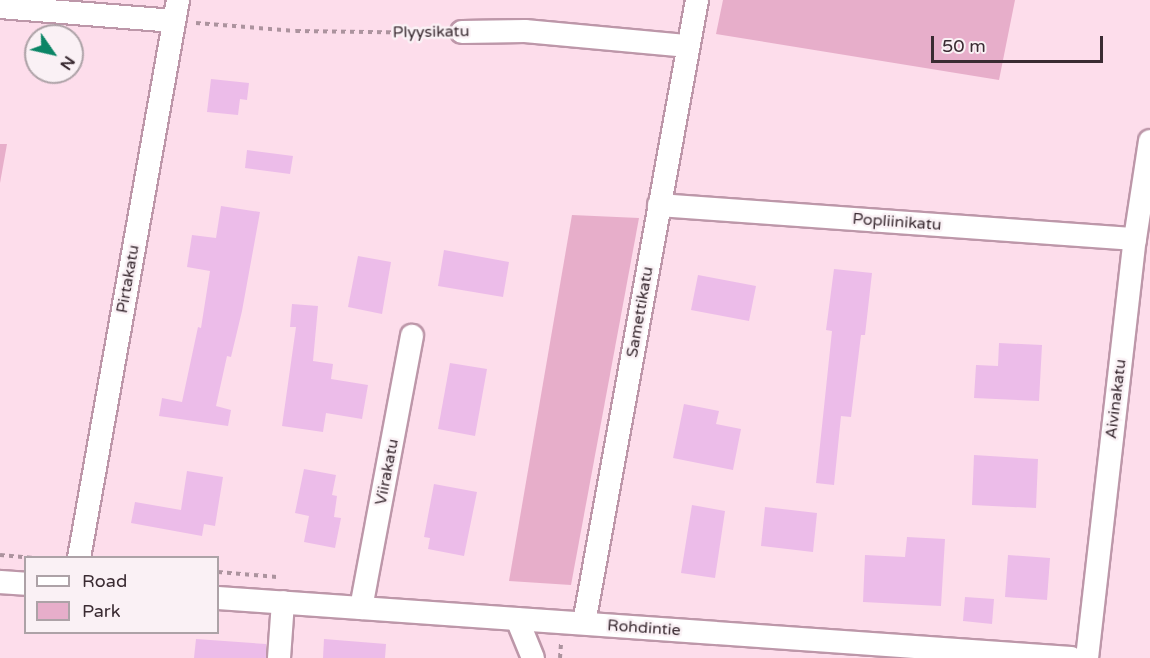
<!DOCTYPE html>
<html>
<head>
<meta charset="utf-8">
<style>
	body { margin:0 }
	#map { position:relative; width:1150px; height:658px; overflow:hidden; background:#fdddeb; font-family:"Varela Round",sans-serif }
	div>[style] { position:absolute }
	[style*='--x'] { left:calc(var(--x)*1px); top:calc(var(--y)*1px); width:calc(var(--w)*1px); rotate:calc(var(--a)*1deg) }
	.green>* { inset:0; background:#e7aeca }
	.building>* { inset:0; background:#ecbce9 }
	.path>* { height:4px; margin-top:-2px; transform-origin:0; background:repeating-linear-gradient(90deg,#ac939e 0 4.5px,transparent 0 9px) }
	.roads { filter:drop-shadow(2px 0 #bd97a9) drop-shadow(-2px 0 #bd97a9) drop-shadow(0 2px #bd97a9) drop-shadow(0 -2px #bd97a9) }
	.minor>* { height:22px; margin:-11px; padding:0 11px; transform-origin:11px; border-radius:11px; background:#fff }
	span { translate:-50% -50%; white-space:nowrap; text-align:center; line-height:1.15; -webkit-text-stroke:5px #faf1f5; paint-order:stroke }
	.street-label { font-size:16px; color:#3a2b32 }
	.legend { position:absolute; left:24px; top:556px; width:195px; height:78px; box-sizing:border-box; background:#faf1f5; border:2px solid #ada2a7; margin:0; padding:8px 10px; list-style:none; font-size:18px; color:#3a2b32 }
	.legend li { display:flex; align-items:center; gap:12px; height:30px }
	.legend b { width:30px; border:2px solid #ada2a7 }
	.north { position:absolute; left:24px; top:24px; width:60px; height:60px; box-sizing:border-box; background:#faf1f5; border:2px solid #ada2a7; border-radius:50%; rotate:124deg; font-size:16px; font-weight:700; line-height:24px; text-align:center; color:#3a2b32 }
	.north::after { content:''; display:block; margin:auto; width:21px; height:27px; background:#0b8566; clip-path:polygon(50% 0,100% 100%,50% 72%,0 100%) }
	.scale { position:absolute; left:931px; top:36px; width:172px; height:27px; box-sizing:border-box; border:3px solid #3a2b32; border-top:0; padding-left:8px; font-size:18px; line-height:21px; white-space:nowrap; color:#3a2b32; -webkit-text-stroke:4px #faf1f5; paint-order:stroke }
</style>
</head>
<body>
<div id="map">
	<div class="green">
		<i style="clip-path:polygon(723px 0,1015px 0,999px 80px,716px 34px)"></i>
		<i style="clip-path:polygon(0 144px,7px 144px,0 183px)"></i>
		<i style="clip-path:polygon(572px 215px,639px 218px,571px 585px,509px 581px)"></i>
	</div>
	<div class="building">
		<i style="clip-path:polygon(211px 79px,249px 83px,247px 100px,240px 99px,238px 115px,207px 112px)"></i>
		<i style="clip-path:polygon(247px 150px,293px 156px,290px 174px,245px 168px)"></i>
		<i style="clip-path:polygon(221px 206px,260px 212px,242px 311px,231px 357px,227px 356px,216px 406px,231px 410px,228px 426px,159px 416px,162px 398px,182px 402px,198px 327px,201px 328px,210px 271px,187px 267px,192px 235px,216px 238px)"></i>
		<i style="clip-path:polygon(444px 250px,509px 262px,503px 297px,438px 286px)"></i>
		<i style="clip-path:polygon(358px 256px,391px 262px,382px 314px,348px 307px)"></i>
		<i style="clip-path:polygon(834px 269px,872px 273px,865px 335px,861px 335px,851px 417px,841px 416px,834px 485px,816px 483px,832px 331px,826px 330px)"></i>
		<i style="clip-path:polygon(698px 275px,756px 286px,749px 321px,691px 310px)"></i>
		<i style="clip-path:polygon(292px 304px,318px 306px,313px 361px,333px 364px,331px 379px,368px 385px,362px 419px,326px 413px,323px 432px,282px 426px,296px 327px,290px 327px)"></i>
		<i style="clip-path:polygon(999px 343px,1042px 345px,1039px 401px,974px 398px,976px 365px,998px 366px)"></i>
		<i style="clip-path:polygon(450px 363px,487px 369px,475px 436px,438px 429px)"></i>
		<i style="clip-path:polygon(684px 404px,719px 411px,716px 424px,741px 429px,733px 470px,673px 458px)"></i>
		<i style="clip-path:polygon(974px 455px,1038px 459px,1036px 508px,972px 505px)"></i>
		<i style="clip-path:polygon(304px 469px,336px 475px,332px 495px,337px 496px,334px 517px,341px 518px,335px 548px,304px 542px,309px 516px,295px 513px)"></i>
		<i style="clip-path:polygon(187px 471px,223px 477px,215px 526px,204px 524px,202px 536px,131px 523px,135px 502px,181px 510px)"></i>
		<i style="clip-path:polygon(434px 484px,477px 492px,464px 556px,428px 549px,430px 538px,424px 537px)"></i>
		<i style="clip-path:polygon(692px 505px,725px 511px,715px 578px,681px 573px)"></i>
		<i style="clip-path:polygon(765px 507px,817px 513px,813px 552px,761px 546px)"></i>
		<i style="clip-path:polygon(907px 537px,945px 539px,941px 606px,863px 602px,865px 555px,905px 557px)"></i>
		<i style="clip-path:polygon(1008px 555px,1050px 558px,1047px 600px,1005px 597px)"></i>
		<i style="clip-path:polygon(965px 597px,994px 599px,992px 624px,963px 621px)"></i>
		<i style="clip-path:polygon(196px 639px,266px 644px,266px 658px,194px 658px)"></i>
		<i style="clip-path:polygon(324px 639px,386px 644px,385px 658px,323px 658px)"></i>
	</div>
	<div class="path">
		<i style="--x:196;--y:23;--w:100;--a:4.6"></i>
		<i style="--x:296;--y:31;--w:144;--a:0.8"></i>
		<i style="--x:0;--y:555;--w:34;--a:5"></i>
		<i style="--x:218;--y:572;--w:59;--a:4.8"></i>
		<i style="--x:560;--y:658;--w:16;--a:-86"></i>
	</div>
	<div class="roads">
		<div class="minor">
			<i style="--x:0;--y:7;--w:175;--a:4.6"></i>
			<i style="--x:462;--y:32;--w:63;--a:-0.9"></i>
			<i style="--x:525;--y:31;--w:164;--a:5.3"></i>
			<i style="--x:659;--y:205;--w:477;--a:4.1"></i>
			<i style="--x:79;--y:558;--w:567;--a:-79.94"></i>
			<i style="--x:0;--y:582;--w:26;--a:4"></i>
			<i style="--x:218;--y:598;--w:855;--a:4.02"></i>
			<i style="--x:361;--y:608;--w:277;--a:-79.4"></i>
			<i style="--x:517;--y:619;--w:42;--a:67.7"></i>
			<i style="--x:584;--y:623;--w:633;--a:-79.72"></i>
			<i style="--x:279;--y:658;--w:56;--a:-85.9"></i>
			<i style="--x:1087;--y:658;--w:422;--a:-83.5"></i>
			<i style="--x:1135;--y:239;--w:99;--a:-81.3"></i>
		</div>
	</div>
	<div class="street-label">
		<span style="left:431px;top:32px;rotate:-1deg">Plyysikatu</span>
		<span style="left:897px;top:222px;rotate:4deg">Popliinikatu</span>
		<span style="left:128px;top:279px;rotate:-80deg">Pirtakatu</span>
		<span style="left:640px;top:312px;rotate:-80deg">Samettikatu</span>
		<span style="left:1116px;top:399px;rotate:-83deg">Aivinakatu</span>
		<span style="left:387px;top:472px;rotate:-79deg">Viirakatu</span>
		<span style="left:644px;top:628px;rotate:4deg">Rohdintie</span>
	</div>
	<ul class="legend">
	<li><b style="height:8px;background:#fff"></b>Road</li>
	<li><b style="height:16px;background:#e7aeca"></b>Park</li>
	</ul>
	<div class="north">N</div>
	<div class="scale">50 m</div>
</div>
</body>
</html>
